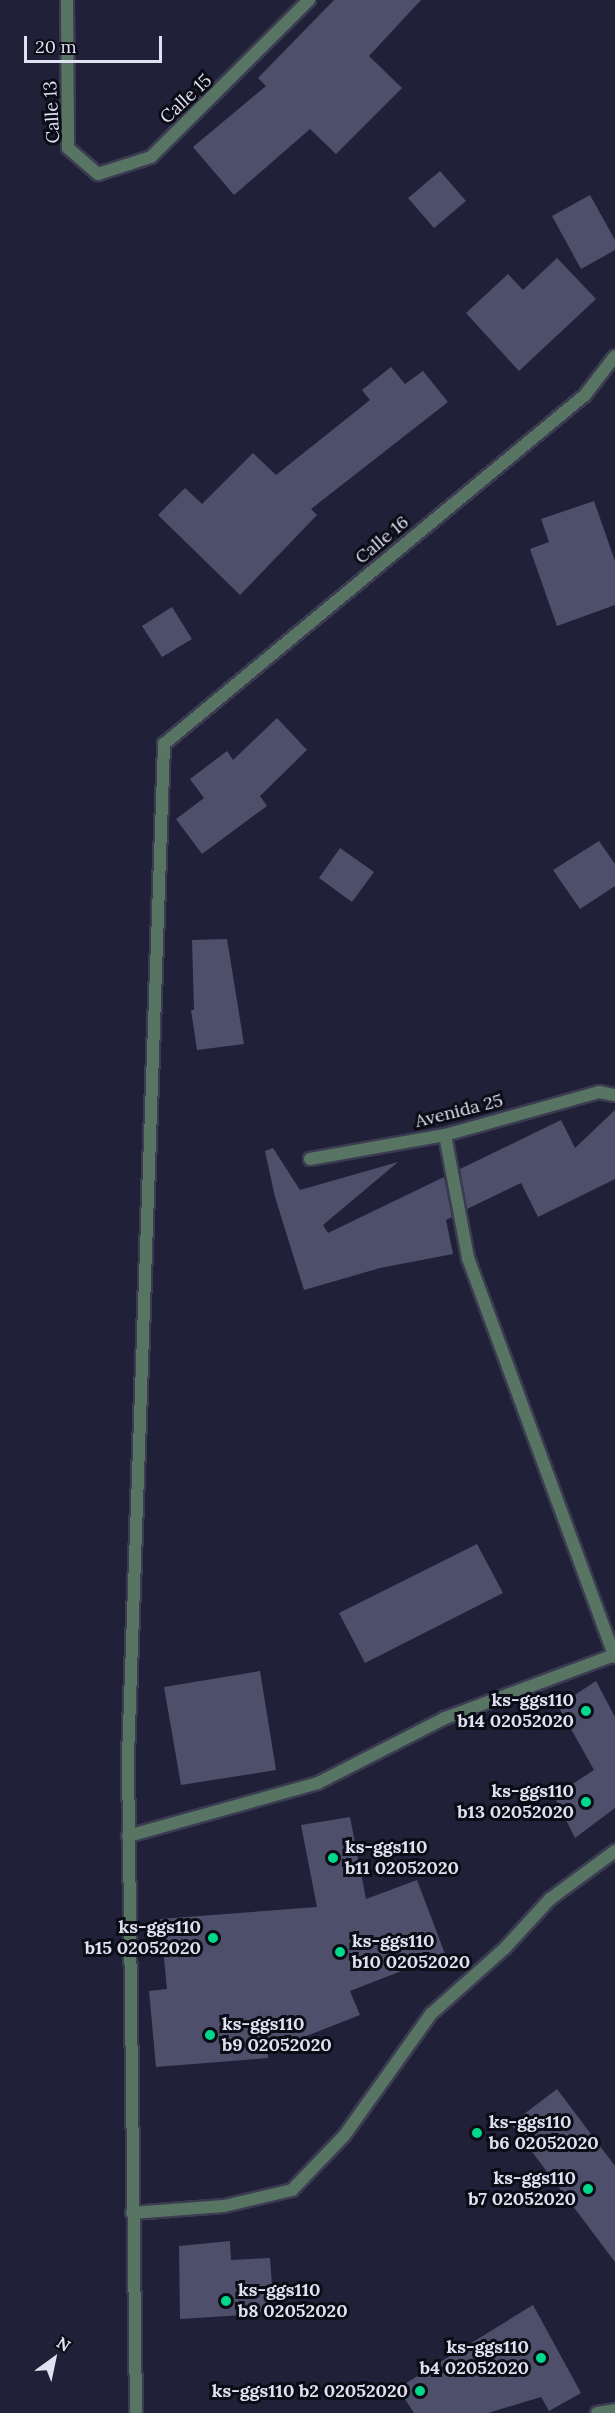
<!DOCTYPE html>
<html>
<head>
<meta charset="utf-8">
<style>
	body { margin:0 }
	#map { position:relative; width:615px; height:2413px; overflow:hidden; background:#202138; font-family:Lora,serif }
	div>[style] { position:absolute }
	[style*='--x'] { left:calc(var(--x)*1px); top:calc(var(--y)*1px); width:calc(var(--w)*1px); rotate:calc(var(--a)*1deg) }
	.building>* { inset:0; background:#4e4f6a }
	.roads { filter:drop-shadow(2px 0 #3b3c52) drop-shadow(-2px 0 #3b3c52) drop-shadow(0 2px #3b3c52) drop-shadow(0 -2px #3b3c52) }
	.minor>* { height:12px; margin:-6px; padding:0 6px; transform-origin:6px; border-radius:6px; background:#587564 }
	.dots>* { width:16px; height:16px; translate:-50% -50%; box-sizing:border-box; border:3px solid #0b0c16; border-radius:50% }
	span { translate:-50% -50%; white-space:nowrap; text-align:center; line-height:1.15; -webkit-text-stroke:6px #0b0c16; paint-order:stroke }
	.street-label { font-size:18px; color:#e0e1f1 }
	.poi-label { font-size:18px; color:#e0e1f1; font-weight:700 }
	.right { translate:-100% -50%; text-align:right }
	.left { translate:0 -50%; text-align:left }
	.north { position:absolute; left:24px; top:2329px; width:60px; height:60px; -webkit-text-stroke:4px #0b0c16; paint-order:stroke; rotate:33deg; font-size:16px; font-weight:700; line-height:24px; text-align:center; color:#e0e1f1 }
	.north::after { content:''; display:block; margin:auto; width:21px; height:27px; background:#e0e1f1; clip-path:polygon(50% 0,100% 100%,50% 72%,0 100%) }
	.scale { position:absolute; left:24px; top:36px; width:138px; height:27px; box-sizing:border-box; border:3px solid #e0e1f1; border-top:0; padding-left:8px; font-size:18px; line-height:21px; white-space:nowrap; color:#e0e1f1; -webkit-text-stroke:4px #0b0c16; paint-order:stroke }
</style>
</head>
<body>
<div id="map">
	<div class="building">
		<i style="clip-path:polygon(334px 0,421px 0,369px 56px,402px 88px,336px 154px,310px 129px,234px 195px,193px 147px,266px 86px,258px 78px)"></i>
		<i style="clip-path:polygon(440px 171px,466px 201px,434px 228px,408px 198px)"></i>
		<i style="clip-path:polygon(590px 195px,615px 240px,615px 250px,581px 269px,552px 216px)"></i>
		<i style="clip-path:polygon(557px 258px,596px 299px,519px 371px,466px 313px,508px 274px,523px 290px)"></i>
		<i style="clip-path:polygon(391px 367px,405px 384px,423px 371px,448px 402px,311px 509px,317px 515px,240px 595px,158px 515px,185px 488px,202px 504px,253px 453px,276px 475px,370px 400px,362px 390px)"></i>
		<i style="clip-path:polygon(594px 501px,615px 561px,615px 605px,557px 626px,530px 549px,549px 542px,541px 519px)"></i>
		<i style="clip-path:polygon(172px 607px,192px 639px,162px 657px,142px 626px)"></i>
		<i style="clip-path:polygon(277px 718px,307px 750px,260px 796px,267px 806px,202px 854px,176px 819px,204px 798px,190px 779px,227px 751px,233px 760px)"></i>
		<i style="clip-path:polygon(599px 841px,615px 864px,615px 886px,580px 909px,553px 870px)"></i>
		<i style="clip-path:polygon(340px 848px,374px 872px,352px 902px,319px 878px)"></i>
		<i style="clip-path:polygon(227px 939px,244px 1044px,197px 1050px,191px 1010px,194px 1010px,192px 940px)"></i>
		<i style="clip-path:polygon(615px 1110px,615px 1179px,538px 1217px,521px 1183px,467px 1209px,460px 1169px,561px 1120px,575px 1148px)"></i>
		<i style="clip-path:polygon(273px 1148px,300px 1190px,398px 1162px,323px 1225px,328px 1233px,444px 1177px,452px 1217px,446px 1220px,453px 1254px,380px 1268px,304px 1290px,275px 1197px,265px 1151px)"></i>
		<i style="clip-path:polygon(477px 1544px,503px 1593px,365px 1663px,339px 1613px)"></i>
		<i style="clip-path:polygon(260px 1671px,276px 1770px,181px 1785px,164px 1687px)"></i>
		<i style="clip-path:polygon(596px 1681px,615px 1717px,615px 1808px,575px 1838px,554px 1796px,594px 1770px,558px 1706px)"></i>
		<i style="clip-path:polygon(350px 1817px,366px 1899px,417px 1880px,445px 1954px,350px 1991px,360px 2015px,268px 2051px,268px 2058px,156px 2067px,149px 1991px,167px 1989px,160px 1919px,317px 1907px,301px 1825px)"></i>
		<i style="clip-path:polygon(557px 2089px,615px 2166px,615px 2262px,511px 2124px)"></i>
		<i style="clip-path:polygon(230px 2241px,231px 2260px,270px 2258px,274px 2313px,180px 2319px,179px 2246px)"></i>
		<i style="clip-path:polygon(533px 2305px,581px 2393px,549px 2411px,541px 2397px,488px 2413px,414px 2413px,398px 2388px)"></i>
	</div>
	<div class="roads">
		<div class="minor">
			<i style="--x:67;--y:0;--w:148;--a:89.6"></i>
			<i style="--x:68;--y:148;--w:40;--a:41"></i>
			<i style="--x:98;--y:174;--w:56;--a:-17.8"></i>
			<i style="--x:151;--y:157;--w:223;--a:-44.8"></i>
			<i style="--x:445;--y:1135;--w:125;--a:79.4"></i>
			<i style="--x:468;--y:1258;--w:425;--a:69.8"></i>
			<i style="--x:310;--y:1159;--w:137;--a:-10.1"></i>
			<i style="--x:445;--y:1135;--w:160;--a:-15.6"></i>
			<i style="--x:599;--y:1092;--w:16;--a:11"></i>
			<i style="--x:128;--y:1836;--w:197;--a:-15.6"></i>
			<i style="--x:318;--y:1783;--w:143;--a:-27.1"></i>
			<i style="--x:445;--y:1718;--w:180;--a:-20.4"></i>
			<i style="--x:132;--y:2213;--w:92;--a:-4.4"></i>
			<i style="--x:224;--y:2206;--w:70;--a:-13.2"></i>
			<i style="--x:292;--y:2190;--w:75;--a:-46.1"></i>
			<i style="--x:344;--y:2136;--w:150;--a:-54.5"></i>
			<i style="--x:431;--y:2014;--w:99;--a:-41.7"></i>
			<i style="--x:505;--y:1948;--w:67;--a:-47.4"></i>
			<i style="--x:550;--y:1899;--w:81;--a:-36.4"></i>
			<i style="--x:136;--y:2413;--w:657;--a:-90.7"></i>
			<i style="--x:128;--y:1756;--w:1013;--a:-87.96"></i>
			<i style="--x:164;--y:744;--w:547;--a:-39.66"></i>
			<i style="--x:585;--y:395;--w:49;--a:-52.4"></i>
			<i style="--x:597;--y:2413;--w:18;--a:-9"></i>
		</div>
	</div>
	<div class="dots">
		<i style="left:586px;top:1711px;background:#00d98c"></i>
		<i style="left:586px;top:1802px;background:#00d98c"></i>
		<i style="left:333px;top:1858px;background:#00d98c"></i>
		<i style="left:213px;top:1938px;background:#00d98c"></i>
		<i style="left:340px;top:1952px;background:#00d98c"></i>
		<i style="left:210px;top:2035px;background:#00d98c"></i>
		<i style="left:477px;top:2133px;background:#00d98c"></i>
		<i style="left:588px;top:2189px;background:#00d98c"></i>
		<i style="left:226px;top:2301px;background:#00d98c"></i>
		<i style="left:541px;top:2358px;background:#00d98c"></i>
		<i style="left:420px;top:2391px;background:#00d98c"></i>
	</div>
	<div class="street-label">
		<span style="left:186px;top:99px;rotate:-43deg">Calle 15</span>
		<span style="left:52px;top:112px;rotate:-93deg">Calle 13</span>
		<span style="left:382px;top:540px;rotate:-40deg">Calle 16</span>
		<span style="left:459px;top:1111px;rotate:-14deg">Avenida 25</span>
	</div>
	<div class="poi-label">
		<span class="right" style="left:574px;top:1711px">ks-ggs110<br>b14 02052020</span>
		<span class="right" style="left:574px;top:1802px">ks-ggs110<br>b13 02052020</span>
		<span class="left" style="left:345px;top:1858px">ks-ggs110<br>b11 02052020</span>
		<span class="right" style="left:201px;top:1938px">ks-ggs110<br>b15 02052020</span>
		<span class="left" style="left:352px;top:1952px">ks-ggs110<br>b10 02052020</span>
		<span class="left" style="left:222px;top:2035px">ks-ggs110<br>b9 02052020</span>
		<span class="left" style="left:489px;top:2133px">ks-ggs110<br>b6 02052020</span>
		<span class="right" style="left:576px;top:2189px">ks-ggs110<br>b7 02052020</span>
		<span class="left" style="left:238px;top:2301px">ks-ggs110<br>b8 02052020</span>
		<span class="right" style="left:529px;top:2358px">ks-ggs110<br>b4 02052020</span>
		<span class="right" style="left:408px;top:2391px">ks-ggs110 b2 02052020</span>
	</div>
	<div class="north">N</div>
	<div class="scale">20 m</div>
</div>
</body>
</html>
